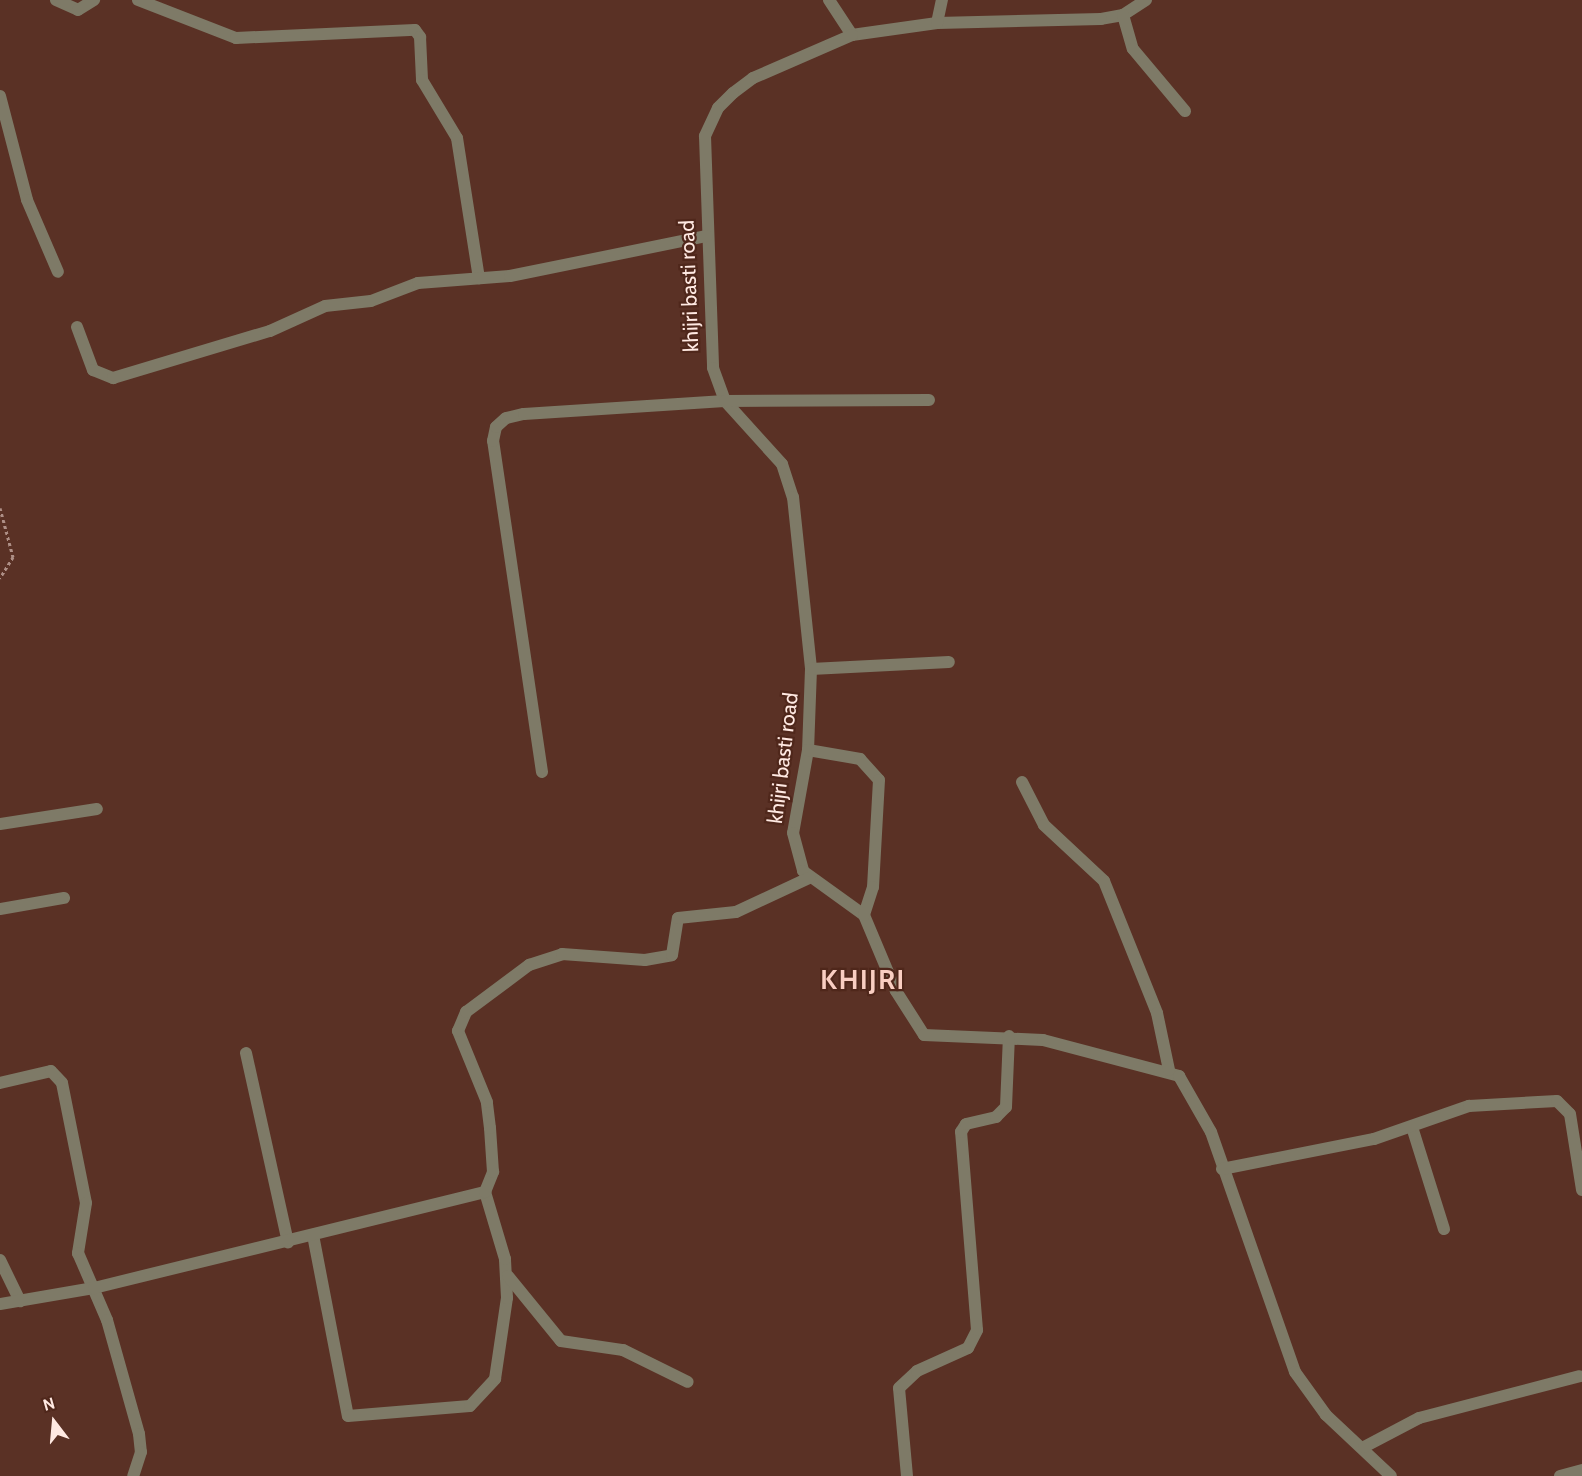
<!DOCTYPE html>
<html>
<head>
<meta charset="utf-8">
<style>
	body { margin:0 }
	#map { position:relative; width:1582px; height:1476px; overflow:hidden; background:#5a3125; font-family:Cabin,sans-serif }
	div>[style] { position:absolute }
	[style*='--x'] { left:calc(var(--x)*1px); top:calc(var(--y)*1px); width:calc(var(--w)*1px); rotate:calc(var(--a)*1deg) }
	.path>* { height:3px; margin-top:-1.5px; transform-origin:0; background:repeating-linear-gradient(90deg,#ae8f86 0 3px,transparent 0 6px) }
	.minor>* { height:12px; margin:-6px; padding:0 6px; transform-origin:6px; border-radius:6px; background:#7e7a67 }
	span { translate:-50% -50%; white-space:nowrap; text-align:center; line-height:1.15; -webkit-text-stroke:4.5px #4f271b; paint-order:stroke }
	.street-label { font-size:21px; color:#ffe9e2 }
	.district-label { font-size:27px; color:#f9cec2; font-weight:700; letter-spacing:1.5px }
	.north { position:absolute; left:24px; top:1392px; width:60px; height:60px; -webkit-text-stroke:4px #4f271b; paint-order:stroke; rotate:344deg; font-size:16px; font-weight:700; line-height:24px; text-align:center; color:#ffe9e2 }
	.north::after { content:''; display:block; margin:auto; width:21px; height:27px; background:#ffe9e2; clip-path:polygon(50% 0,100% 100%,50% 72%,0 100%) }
</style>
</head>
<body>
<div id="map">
	<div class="path">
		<i style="--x:0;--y:508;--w:51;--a:75.1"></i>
		<i style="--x:13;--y:557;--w:25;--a:122"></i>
	</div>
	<div class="minor">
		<i style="--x:56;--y:0;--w:24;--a:24"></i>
		<i style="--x:78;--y:10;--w:19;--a:-32"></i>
		<i style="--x:138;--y:0;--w:105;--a:21.2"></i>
		<i style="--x:236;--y:38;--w:179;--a:-2.6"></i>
		<i style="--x:415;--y:30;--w:9;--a:54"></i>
		<i style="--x:420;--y:37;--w:43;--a:87.3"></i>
		<i style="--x:422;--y:80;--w:68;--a:58.9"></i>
		<i style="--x:457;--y:138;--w:142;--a:81.1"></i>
		<i style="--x:829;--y:0;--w:42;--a:56.7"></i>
		<i style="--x:1146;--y:0;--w:27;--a:147"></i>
		<i style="--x:1123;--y:15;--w:22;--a:170"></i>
		<i style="--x:1101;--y:19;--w:164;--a:178.6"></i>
		<i style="--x:937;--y:23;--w:86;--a:172"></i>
		<i style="--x:852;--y:35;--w:108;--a:156.5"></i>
		<i style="--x:753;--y:78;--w:25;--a:143"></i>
		<i style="--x:733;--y:93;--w:21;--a:135"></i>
		<i style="--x:718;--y:108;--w:31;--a:115"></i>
		<i style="--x:705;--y:136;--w:232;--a:88"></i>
		<i style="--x:713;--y:368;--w:35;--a:70"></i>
		<i style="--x:725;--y:401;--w:85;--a:47.9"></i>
		<i style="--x:782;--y:464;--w:35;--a:72"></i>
		<i style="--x:793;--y:497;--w:173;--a:84"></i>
		<i style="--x:811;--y:669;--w:81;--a:92.1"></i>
		<i style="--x:808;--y:750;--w:84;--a:100.2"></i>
		<i style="--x:793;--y:833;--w:39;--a:75"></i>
		<i style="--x:803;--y:871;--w:75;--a:35.8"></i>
		<i style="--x:864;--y:915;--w:82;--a:67.2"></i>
		<i style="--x:896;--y:991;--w:52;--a:57.5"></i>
		<i style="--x:924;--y:1035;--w:119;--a:2.4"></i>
		<i style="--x:1043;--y:1040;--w:141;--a:14.8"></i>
		<i style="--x:1179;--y:1076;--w:64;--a:60.3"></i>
		<i style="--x:1211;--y:1132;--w:254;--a:70.7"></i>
		<i style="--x:1295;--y:1372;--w:53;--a:54.2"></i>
		<i style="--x:1326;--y:1415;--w:89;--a:43.2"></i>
		<i style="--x:1123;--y:15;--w:35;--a:74"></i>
		<i style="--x:1133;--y:49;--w:81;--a:50"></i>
		<i style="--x:937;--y:23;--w:24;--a:-78"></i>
		<i style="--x:0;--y:96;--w:107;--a:75.4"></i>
		<i style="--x:27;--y:200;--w:78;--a:66.7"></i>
		<i style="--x:77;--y:327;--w:46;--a:69.6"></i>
		<i style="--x:93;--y:370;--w:22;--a:22"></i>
		<i style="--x:113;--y:378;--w:164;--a:-16.7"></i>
		<i style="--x:270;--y:331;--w:60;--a:-24.4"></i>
		<i style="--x:325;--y:306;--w:46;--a:-6.2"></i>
		<i style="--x:371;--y:301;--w:50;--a:-21"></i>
		<i style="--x:418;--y:283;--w:92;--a:-4.4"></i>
		<i style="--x:510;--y:276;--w:201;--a:-11.5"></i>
		<i style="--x:811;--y:669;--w:138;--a:-2.9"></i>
		<i style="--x:808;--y:750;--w:53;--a:9.8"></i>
		<i style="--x:860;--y:759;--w:28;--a:48"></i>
		<i style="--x:879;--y:780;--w:107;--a:93.2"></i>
		<i style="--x:873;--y:887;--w:29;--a:108"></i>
		<i style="--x:542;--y:772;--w:335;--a:-98.4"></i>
		<i style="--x:493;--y:441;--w:14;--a:-78"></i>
		<i style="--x:496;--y:427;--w:13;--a:-42"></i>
		<i style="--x:506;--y:418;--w:18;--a:-13"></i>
		<i style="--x:524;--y:414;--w:201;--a:-3.7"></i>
		<i style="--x:725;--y:401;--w:204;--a:-0.3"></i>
		<i style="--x:1022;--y:782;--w:48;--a:62.9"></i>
		<i style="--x:1044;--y:825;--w:82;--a:43"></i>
		<i style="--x:1104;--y:881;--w:142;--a:68.1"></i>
		<i style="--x:1157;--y:1013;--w:58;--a:78.1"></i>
		<i style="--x:0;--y:824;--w:98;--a:-8.8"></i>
		<i style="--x:0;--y:909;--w:65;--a:-9.8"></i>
		<i style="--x:246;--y:1053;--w:194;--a:77.5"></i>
		<i style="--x:0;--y:1083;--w:52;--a:-13.2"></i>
		<i style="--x:51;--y:1071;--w:16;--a:47"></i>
		<i style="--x:62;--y:1083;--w:122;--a:78.7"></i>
		<i style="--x:86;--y:1203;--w:51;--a:99.1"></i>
		<i style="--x:78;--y:1253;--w:73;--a:66.6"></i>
		<i style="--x:107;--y:1320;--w:118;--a:74.3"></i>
		<i style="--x:139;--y:1434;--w:18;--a:84"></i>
		<i style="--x:141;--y:1452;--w:25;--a:108"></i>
		<i style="--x:1412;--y:1127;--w:107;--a:72.6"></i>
		<i style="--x:1222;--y:1169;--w:155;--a:-11.2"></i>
		<i style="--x:1374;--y:1139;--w:101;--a:-19.2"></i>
		<i style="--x:1469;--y:1106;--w:88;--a:-3.3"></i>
		<i style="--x:1557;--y:1101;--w:18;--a:45"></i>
		<i style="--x:1570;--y:1114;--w:77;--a:81"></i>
		<i style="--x:313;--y:1235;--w:184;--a:79.1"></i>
		<i style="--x:348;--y:1416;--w:122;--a:-4.7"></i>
		<i style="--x:470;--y:1406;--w:37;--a:-47"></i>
		<i style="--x:495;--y:1379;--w:82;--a:-81.6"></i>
		<i style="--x:507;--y:1298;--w:39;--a:-93"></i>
		<i style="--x:505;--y:1259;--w:70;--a:-106.6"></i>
		<i style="--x:0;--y:1260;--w:46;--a:64"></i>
		<i style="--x:508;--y:1276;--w:84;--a:50.8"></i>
		<i style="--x:561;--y:1341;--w:63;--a:8.3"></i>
		<i style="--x:623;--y:1350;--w:72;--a:26.2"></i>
		<i style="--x:0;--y:1304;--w:95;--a:-9.7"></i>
		<i style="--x:94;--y:1288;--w:403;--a:-13.8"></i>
		<i style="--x:485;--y:1192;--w:22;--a:-68"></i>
		<i style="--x:493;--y:1172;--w:44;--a:-93.9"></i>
		<i style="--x:490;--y:1128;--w:26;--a:-97"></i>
		<i style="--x:487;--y:1102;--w:77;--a:-112.2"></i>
		<i style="--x:458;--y:1031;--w:21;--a:-67"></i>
		<i style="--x:466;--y:1012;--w:79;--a:-36.7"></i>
		<i style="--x:529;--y:965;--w:35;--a:-18"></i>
		<i style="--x:562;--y:954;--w:83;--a:4.1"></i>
		<i style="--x:645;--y:960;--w:27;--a:-10"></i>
		<i style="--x:672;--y:955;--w:37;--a:-81"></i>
		<i style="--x:678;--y:918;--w:58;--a:-5.9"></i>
		<i style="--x:736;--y:912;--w:81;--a:-25"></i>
		<i style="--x:1364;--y:1447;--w:62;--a:-27.8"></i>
		<i style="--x:1419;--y:1418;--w:166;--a:-14.6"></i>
		<i style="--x:907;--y:1476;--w:88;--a:-95.2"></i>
		<i style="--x:899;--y:1388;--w:25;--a:-43"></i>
		<i style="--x:917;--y:1371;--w:56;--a:-24.3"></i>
		<i style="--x:968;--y:1348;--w:20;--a:-63"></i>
		<i style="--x:977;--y:1330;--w:199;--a:-94.6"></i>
		<i style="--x:961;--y:1132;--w:9;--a:-58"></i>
		<i style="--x:966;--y:1124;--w:31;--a:-13"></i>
		<i style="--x:996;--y:1117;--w:14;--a:-45"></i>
		<i style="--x:1006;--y:1107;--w:71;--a:-87.6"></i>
		<i style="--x:1560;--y:1476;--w:23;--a:-15"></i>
	</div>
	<div class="street-label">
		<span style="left:689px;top:286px;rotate:-92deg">khijri basti road</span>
		<span style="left:783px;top:758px;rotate:-83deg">khijri basti road</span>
	</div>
	<div class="district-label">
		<span style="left:863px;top:980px">KHIJRI</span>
	</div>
	<div class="north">N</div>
</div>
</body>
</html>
